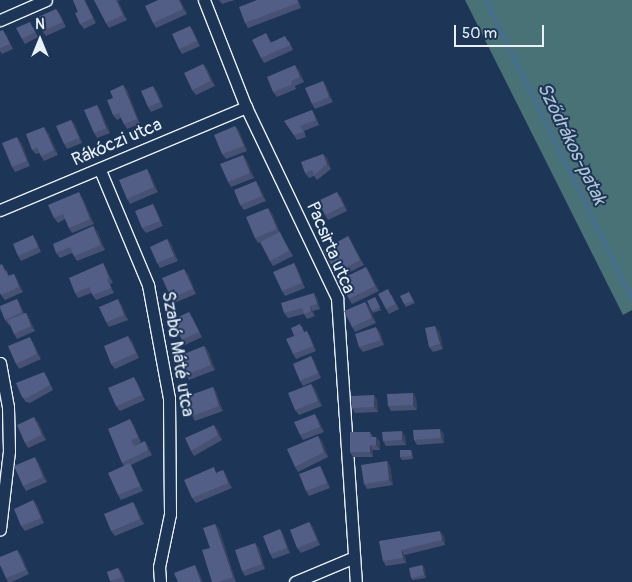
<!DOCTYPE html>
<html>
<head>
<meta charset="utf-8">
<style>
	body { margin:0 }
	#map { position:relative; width:632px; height:582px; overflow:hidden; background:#1d3557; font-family:Pangolin,sans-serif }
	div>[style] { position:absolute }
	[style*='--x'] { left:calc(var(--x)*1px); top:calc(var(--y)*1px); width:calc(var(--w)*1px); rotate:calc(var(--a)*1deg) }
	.green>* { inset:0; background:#497276 }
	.stream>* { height:4px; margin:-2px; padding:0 2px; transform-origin:2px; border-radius:2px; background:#466e8e }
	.roads { filter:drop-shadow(1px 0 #e8f1f8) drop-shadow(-1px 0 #e8f1f8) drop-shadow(0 1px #e8f1f8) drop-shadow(0 -1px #e8f1f8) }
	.street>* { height:11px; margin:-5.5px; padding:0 5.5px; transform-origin:5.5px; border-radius:5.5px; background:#1d3557 }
	.wall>* { inset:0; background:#475173 }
	.shaded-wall>* { inset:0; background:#39425e }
	.building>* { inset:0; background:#525e86 }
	span { translate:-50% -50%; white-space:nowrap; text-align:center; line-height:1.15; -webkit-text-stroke:4px #1d3557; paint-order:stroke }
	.street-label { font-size:18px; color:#e8f1f8 }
	.water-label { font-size:19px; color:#afc3d3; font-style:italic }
	.north { position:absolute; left:15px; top:15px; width:50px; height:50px; -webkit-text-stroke:4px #1d3557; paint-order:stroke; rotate:0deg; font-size:14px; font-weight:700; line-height:20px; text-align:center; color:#e8f1f8 }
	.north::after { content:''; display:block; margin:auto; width:18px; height:22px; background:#e8f1f8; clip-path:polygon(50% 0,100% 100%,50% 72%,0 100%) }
	.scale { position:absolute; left:454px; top:25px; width:90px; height:22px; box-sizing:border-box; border:2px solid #e8f1f8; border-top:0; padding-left:6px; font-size:15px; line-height:18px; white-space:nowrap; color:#e8f1f8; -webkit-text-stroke:4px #1d3557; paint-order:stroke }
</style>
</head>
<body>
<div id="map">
	<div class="green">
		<i style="clip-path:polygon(465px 0,632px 0,632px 310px,623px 315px)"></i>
	</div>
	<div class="stream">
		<i style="--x:486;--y:0;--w:334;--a:64"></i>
	</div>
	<div class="roads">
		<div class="street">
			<i style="--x:204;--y:0;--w:115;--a:68.6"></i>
			<i style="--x:246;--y:107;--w:212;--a:64.5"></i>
			<i style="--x:337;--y:298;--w:285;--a:86.2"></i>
			<i style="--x:0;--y:20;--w:50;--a:-23.5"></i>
			<i style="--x:100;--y:170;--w:125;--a:67.3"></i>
			<i style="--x:148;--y:285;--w:115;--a:79.5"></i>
			<i style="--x:169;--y:398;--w:116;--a:89.5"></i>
			<i style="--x:170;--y:514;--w:54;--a:101.7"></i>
			<i style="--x:159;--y:567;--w:15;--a:86"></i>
			<i style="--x:0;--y:210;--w:267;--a:-22.7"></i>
			<i style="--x:0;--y:363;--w:45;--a:79.7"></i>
			<i style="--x:8;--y:407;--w:44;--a:88.7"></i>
			<i style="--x:9;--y:451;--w:79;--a:96.6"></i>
			<i style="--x:295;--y:582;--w:62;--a:-22.8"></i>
		</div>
	</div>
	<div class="wall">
		<i style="clip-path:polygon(73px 0,85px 0,96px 23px,84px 29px,80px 24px,78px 12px)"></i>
		<i style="clip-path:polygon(94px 0,120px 0,118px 1px,127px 20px,109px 28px,106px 23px)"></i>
		<i style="clip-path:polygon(158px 0,180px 0,187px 14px,156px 28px,153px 23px)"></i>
		<i style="clip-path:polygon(219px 0,235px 0,222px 4px)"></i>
		<i style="clip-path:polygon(298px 0,301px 8px,248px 28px,245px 23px)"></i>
		<i style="clip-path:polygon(56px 9px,60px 14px,66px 27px,46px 36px,42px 31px)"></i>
		<i style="clip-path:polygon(190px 26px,193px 31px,200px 46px,182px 54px,179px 49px)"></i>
		<i style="clip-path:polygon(33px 27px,38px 37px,25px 44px,22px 39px)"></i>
		<i style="clip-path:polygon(0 31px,6px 35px,13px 49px,2px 54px,0 51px)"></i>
		<i style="clip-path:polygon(266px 33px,271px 42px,289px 41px,293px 50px,264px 63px,261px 58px)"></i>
		<i style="clip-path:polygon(203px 64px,207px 69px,215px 86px,196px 95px,192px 90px)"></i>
		<i style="clip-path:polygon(299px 70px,304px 82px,295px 86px,296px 89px,277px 97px,273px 92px)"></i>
		<i style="clip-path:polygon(323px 81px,326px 86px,333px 102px,315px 109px,312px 104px)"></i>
		<i style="clip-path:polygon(123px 85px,127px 90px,140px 124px,127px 129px,124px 124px,121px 118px,117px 120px,113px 115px,113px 98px)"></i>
		<i style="clip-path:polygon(157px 91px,163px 107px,151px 112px,148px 107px)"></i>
		<i style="clip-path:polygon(97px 105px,100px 110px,110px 133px,97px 138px,94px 133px)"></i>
		<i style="clip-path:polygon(312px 110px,315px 115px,319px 125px,304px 131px,306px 137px,297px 140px,284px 121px)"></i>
		<i style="clip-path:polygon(71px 120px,75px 125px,82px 143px,67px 149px,64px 144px)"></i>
		<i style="clip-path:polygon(235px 126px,239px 131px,247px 151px,226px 159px,222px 154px)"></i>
		<i style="clip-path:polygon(48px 132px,58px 155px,44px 161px,39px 153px,36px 154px,32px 150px)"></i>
		<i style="clip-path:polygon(21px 142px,30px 166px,15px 172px,12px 167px)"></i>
		<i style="clip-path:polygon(323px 154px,327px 158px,331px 169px,317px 180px,314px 176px,309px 178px,305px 173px)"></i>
		<i style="clip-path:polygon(246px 159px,254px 178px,231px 187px,228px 182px)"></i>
		<i style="clip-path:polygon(147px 169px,150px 174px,158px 192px,130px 204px,127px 199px)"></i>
		<i style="clip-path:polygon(259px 186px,266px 201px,244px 210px,240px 205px)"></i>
		<i style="clip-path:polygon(82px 197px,94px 224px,72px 233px,69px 228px,65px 219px,58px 223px,54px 218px)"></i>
		<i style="clip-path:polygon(341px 197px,347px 211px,328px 220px,325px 215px)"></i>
		<i style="clip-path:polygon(156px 209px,163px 226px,146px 233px,142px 228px)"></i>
		<i style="clip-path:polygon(272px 213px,280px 233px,293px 256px,273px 266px,270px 261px,263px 241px,258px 243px,255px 238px)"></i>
		<i style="clip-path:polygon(93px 226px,97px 231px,105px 250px,77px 261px,72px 253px,60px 258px,56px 253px)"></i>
		<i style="clip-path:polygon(348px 236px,351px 241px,364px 265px,346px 274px,342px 267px,335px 271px,332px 266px)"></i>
		<i style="clip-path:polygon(167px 239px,171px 244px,178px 261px,160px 268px,157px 263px)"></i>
		<i style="clip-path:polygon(36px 240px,41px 252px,21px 261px,18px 256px)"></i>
		<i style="clip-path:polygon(103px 263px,106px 268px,113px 283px,110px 284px,114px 293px,96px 300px,91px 293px,78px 298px,75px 293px)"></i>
		<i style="clip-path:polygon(294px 263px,297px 268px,305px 288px,285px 296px,282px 291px)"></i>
		<i style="clip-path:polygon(366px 267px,369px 272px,379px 291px,352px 304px,349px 299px)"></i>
		<i style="clip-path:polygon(6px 269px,9px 276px,14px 274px,17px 279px,23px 292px,5px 300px,1px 295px)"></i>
		<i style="clip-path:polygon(188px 274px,196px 294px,174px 303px,171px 298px)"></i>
		<i style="clip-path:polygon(409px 292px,415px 303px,406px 307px,404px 304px)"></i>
		<i style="clip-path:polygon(391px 294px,399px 309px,389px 314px,386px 309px)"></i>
		<i style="clip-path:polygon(375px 297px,381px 310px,373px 313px,372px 311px)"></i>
		<i style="clip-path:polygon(317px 298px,320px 309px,313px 311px,315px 316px,307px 319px,304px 314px,288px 318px,284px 313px)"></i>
		<i style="clip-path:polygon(17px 299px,20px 304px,24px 313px,26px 313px,29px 318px,35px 331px,17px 339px,14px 334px,10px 324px,9px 325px,5px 320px)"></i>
		<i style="clip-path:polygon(365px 302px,369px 307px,376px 323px,355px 332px,352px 327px)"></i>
		<i style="clip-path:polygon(121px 304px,128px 320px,109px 327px,106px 322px)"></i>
		<i style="clip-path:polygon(189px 312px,192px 317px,202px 337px,185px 345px,182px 340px)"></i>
		<i style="clip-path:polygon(302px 326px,304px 332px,310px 336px,316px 351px,296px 359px,293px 354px,294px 336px)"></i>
		<i style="clip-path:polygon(439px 331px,443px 349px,433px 352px,429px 347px)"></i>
		<i style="clip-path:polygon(380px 332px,384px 345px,363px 352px,359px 347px)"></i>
		<i style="clip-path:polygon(132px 341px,139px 358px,115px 369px,111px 364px)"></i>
		<i style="clip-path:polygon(33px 342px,41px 359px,19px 369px,16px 364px)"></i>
		<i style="clip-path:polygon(204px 346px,208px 351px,215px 370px,189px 380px,186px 375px)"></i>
		<i style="clip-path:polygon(311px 356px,314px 361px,321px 378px,303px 386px,300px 381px)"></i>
		<i style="clip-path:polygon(44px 372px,47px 377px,53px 390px,30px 403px,26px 402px,22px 397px)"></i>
		<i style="clip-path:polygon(137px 382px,145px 400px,120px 411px,116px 406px)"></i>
		<i style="clip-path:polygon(311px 384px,315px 389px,322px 406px,299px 415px,295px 410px)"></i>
		<i style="clip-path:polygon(213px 387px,216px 392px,223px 411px,195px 421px,192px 416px)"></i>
		<i style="clip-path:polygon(413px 393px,416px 398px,417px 410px,391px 411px,388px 406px)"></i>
		<i style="clip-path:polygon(374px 395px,377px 400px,378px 412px,355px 413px,352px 408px)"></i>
		<i style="clip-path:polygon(318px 419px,324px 432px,303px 440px,300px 435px)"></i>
		<i style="clip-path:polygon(38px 422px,46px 440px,28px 448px,25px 443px)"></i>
		<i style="clip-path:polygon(133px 424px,141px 442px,135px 446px,148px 446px,152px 455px,131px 465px,143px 491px,121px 500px,118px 495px,124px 466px,122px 463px)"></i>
		<i style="clip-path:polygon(218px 430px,222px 440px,194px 456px,191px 451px)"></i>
		<i style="clip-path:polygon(370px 432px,373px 437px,376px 437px,380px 442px,380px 450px,373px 450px,373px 457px,353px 457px,350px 452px)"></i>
		<i style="clip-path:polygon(444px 434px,444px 443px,417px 445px,414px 440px)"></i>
		<i style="clip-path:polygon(318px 436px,322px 441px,328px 457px,298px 472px,295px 467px)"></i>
		<i style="clip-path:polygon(405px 436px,406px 445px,386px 446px,383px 441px)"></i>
		<i style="clip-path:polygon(411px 450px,412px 452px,413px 459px,402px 460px,400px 457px)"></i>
		<i style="clip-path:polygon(387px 461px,390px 466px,393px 485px,367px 489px,364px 484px)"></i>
		<i style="clip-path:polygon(38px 462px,47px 482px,26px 491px,23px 486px)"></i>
		<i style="clip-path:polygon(320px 466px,323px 471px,330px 488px,309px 496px,306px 491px)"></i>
		<i style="clip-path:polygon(223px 470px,226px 475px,232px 488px,196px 503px,192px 498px,218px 472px)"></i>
		<i style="clip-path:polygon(33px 500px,37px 505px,44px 523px,25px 531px,21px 526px)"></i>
		<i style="clip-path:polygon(133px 502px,136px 507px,144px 524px,115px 536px,111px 531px)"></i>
		<i style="clip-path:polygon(309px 522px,313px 527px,320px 545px,301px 553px,297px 548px)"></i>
		<i style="clip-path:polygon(215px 524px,219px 529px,236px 582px,212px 582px,210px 548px)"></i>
		<i style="clip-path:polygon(280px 529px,283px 534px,290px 553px,273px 559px,270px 554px)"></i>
		<i style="clip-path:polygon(444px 536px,445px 545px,405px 555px,406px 563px,386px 566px,383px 561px,379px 541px)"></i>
		<i style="clip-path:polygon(255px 543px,259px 548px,265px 569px,245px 576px,242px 571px)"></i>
		<i style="clip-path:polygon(17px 550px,21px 555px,29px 574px,12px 582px,8px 582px,6px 578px)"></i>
		<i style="clip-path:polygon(422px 565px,424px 567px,426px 578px,413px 580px,411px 578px)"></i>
		<i style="clip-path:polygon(118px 568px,122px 573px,125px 582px,111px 582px,107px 572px)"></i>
	</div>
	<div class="shaded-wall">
		<i style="clip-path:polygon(84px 0,85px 0,96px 23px,93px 18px)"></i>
		<i style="clip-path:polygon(116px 0,117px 0,127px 20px,123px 15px)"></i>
		<i style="clip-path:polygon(179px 0,180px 0,187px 14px,183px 9px)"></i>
		<i style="clip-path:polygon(56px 9px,60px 14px,66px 27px,63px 22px)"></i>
		<i style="clip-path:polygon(190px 26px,193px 31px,200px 46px,197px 41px)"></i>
		<i style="clip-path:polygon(203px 64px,207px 69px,215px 86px,211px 81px)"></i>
		<i style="clip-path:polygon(295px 65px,299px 70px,304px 82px,300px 77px)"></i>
		<i style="clip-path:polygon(323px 81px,326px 86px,333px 102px,329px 97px)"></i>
		<i style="clip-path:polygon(123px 85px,127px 90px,140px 124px,137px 119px)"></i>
		<i style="clip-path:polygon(153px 86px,157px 91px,163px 107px,160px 102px)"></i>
		<i style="clip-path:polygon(97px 105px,100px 110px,110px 133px,106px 128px)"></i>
		<i style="clip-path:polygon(312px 110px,315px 115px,319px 125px,316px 120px)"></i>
		<i style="clip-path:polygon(71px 120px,75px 125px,82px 143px,79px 138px)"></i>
		<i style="clip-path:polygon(235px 126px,239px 131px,247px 151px,244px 146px)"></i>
		<i style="clip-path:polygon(44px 127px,48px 132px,58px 155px,54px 150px)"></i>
		<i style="clip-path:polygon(17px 137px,21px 142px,30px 166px,27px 161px)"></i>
		<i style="clip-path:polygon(323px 154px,327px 158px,331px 169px,327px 164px)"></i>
		<i style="clip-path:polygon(243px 155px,246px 159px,254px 178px,250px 173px)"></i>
		<i style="clip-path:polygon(147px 169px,150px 174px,158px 192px,154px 187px)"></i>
		<i style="clip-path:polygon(256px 181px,259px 186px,266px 201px,262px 196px)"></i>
		<i style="clip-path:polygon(79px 192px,82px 197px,94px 224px,90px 219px)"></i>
		<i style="clip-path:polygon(337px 192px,341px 197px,347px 211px,344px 206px)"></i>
		<i style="clip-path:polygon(153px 204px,156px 209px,163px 226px,160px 221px)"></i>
		<i style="clip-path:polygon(268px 208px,272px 213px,280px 233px,293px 256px,277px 229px)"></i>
		<i style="clip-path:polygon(93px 226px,97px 231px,105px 250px,101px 245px)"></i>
		<i style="clip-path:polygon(33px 235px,36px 240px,41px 252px,38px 247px)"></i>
		<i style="clip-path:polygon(348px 236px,351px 241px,364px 265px,360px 260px)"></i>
		<i style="clip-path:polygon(167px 239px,171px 244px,178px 261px,174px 256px)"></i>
		<i style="clip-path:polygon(103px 263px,106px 268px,113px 283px,109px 278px)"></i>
		<i style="clip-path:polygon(294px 263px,297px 268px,305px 288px,302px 283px)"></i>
		<i style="clip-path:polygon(366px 267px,369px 272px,379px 291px,375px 286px)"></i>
		<i style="clip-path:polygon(184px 269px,188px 274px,196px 294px,193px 289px)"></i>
		<i style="clip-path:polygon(14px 274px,17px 279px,23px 292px,19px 287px)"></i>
		<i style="clip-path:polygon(107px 279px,110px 284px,114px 293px,111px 288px)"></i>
		<i style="clip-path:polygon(314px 293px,317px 298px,320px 309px,317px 304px)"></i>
		<i style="clip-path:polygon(17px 299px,20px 304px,26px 317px,22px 312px)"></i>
		<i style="clip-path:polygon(118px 299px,121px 304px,128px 320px,124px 315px)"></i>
		<i style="clip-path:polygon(365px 302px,369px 307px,376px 323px,372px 318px)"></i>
		<i style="clip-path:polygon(310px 306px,313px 311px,315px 316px,311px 311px)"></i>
		<i style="clip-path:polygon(26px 313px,29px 318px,35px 331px,31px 326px)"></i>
		<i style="clip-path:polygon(435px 326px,439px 331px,443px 349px,440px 344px)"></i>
		<i style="clip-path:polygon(376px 327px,380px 332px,384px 345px,381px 340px)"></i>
		<i style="clip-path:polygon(307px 331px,310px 336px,316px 351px,313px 346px)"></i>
		<i style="clip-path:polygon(128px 336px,132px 341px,139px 358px,136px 353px)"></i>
		<i style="clip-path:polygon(30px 337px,33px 342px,41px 359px,37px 354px)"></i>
		<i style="clip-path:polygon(204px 346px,208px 351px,215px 370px,211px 365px)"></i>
		<i style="clip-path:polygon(311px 356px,314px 361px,321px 378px,318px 373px)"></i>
		<i style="clip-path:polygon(134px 377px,137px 382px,145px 400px,142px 395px)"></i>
		<i style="clip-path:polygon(311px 384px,315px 389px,322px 406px,318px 401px)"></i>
		<i style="clip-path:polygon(213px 387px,216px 392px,223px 411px,219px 406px)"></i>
		<i style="clip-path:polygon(413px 393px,416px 398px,417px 410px,413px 405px)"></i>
		<i style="clip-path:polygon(374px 395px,377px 400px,378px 412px,374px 407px)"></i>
		<i style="clip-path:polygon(315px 414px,318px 419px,324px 432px,320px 427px)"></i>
		<i style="clip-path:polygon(34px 417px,38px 422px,46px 440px,42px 435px)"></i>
		<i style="clip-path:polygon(130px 419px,133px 424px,141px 442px,138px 437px)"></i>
		<i style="clip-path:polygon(214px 425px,218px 430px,222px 440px,218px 435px)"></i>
		<i style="clip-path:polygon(440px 429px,444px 434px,444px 443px,441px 438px)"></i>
		<i style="clip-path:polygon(402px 431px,405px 436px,406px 445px,402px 440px)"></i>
		<i style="clip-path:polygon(318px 436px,322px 441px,328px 457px,324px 452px)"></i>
		<i style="clip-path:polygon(376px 437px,380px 442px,380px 450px,376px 445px)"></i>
		<i style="clip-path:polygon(145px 441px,148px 446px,152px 455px,148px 450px)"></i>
		<i style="clip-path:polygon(370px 445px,373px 450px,373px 457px,370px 452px)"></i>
		<i style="clip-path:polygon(35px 457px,38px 462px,47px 482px,43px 477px)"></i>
		<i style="clip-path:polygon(387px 461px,390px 466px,393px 485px,389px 480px)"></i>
		<i style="clip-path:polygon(130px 463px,133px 468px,143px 491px,140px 486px)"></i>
		<i style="clip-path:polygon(320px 466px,323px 471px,330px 488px,327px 483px)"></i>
		<i style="clip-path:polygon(223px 470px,226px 475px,232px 488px,228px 483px)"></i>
		<i style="clip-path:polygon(33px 500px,37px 505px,44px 523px,41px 518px)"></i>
		<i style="clip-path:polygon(133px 502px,136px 507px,144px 524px,140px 519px)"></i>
		<i style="clip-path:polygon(309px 522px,313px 527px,320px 545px,317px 540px)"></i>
		<i style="clip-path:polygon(215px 524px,219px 529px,236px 582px,233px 577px)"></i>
		<i style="clip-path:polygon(280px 529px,283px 534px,290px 553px,287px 548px)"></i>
		<i style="clip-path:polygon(440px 531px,444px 536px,445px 545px,442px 540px)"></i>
		<i style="clip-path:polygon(255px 543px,259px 548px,265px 569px,262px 564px)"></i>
		<i style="clip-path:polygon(17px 550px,21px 555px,29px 574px,26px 570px)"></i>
		<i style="clip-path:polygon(401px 550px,405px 555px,406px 563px,403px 558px)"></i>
		<i style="clip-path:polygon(195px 565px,198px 570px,203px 582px,201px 582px)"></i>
		<i style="clip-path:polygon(422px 565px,424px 567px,426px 578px,424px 575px)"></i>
		<i style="clip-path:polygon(118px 568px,122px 573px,125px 582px,122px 577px)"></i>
	</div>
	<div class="building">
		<i style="clip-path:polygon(73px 0,84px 0,93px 18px,80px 24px,75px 13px,78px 12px)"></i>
		<i style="clip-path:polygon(94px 0,116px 0,123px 15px,106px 23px)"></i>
		<i style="clip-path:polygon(158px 0,179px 0,183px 9px,153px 23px,145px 6px)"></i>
		<i style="clip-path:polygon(257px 0,297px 0,298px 3px,245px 23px,239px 7px)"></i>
		<i style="clip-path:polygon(56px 9px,63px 22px,42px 31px,36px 18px)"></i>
		<i style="clip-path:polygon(30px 22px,35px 32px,22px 39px,16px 28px)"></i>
		<i style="clip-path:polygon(190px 26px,197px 41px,179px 49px,172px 34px)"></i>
		<i style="clip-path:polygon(3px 30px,10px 44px,0 48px,0 31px)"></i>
		<i style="clip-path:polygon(266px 33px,270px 43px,285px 36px,290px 45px,261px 58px,252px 40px)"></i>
		<i style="clip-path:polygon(203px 64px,211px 81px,192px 90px,184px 73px)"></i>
		<i style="clip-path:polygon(295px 65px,300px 77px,291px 81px,293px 84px,273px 92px,267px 77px)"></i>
		<i style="clip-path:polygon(323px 81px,329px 97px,312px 104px,305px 88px)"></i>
		<i style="clip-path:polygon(123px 85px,137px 119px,124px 124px,119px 113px,113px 115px,107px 100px,113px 98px,110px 91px)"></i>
		<i style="clip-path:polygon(153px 86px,160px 102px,148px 107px,141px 91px)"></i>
		<i style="clip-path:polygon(97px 105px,106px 128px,94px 133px,84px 110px)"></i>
		<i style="clip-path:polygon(312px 110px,316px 120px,300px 126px,303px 132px,294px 135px,284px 121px)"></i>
		<i style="clip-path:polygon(71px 120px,79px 138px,64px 144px,56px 126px)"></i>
		<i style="clip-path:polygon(235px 126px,244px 146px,222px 154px,214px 135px)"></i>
		<i style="clip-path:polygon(44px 127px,54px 150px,41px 156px,37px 147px,32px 150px,26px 134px)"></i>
		<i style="clip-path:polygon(17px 137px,27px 161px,12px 167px,2px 143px)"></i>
		<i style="clip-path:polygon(323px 154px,327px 164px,314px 175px,312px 170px,305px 173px,301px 162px)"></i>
		<i style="clip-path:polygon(243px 155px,250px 173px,228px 182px,220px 164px)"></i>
		<i style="clip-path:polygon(147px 169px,154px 187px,127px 199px,119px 180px)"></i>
		<i style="clip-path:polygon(256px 181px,262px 196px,240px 205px,234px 190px)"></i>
		<i style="clip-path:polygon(79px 192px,90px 219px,69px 228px,63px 214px,54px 218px,48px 205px)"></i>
		<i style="clip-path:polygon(337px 192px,344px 206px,325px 215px,318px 201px)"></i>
		<i style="clip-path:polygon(153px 204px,160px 221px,142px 228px,135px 211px)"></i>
		<i style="clip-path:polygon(268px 208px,277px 229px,255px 238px,246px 217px)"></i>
		<i style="clip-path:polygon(93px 226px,101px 245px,74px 256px,70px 247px,56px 253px,53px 244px)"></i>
		<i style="clip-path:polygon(280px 232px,289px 251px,270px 261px,260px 242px)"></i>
		<i style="clip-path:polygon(33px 235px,38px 247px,18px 256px,13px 244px)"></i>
		<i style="clip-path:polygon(348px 236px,360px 260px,343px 269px,339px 262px,332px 266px,323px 250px)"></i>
		<i style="clip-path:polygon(167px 239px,174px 256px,157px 263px,150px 247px)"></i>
		<i style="clip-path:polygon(103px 263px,109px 278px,107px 279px,111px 288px,93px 295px,89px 287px,75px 293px,69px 278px)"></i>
		<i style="clip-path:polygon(294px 263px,302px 283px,282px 291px,273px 272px)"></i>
		<i style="clip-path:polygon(2px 264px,8px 276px,14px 274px,19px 287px,1px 295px,0 293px,0 265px)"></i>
		<i style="clip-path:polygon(366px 267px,375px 286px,349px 299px,339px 280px)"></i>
		<i style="clip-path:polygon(184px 269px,193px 289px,171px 298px,162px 278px)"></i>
		<i style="clip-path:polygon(388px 289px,395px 304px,386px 309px,378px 294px)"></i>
		<i style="clip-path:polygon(409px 292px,413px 301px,404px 304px,400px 296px)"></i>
		<i style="clip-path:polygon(314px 293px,317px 304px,310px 306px,311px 311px,304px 314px,302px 308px,284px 313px,281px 303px)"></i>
		<i style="clip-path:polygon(375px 297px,380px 307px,372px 311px,367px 301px)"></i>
		<i style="clip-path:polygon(17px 299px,22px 312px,5px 320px,0 308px,0 306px)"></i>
		<i style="clip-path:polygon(118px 299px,124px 315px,106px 322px,99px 307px)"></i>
		<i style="clip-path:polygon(365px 302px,372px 318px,352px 327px,344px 311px)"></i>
		<i style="clip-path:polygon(189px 312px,199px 332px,182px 340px,172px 320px)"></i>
		<i style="clip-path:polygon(26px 313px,31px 326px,14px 334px,8px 320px)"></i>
		<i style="clip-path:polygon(300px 324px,304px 332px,294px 336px,291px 328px)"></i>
		<i style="clip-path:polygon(435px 326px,440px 344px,429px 347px,425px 328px)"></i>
		<i style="clip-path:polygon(376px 327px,381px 340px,359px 347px,355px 334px)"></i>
		<i style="clip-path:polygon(307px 331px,313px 346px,293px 354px,286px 339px)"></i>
		<i style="clip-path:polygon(128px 336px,136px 353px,111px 364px,104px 346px)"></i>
		<i style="clip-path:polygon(30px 337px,37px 354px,16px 364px,8px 346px)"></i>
		<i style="clip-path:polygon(204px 346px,211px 365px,186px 375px,179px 356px)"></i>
		<i style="clip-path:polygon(311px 356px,318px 373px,300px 381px,293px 364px)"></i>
		<i style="clip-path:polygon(44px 372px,50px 385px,27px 398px,22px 397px,16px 383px)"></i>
		<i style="clip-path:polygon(134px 377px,142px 395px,116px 406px,108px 388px)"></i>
		<i style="clip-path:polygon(311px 384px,318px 401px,295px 410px,288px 393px)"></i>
		<i style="clip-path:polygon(213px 387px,219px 406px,192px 416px,185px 397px)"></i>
		<i style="clip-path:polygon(413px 393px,413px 405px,388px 406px,387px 394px)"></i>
		<i style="clip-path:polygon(374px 395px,374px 407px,352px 408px,351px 396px)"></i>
		<i style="clip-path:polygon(315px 414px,320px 427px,300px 435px,294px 422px)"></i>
		<i style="clip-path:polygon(34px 417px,42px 435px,25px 443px,17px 425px)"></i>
		<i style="clip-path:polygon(130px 419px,138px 437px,131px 440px,134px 446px,145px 441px,148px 450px,122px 463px,108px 429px)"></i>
		<i style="clip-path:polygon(214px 425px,218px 435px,191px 451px,185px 438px)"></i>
		<i style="clip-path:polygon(440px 429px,441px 438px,414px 440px,413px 430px)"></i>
		<i style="clip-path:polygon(402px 431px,402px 440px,383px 441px,382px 432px)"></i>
		<i style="clip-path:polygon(350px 432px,370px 432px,370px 437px,376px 437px,376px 445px,370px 445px,370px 452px,350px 452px)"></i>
		<i style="clip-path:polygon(318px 436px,324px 452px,295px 467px,287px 449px)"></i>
		<i style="clip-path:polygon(400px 450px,411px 450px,411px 456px,400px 457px)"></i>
		<i style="clip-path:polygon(35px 457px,43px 477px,23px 486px,14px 466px)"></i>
		<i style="clip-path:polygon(387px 461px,389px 480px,364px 484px,361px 465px)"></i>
		<i style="clip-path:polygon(130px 463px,140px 486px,118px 495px,108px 473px)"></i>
		<i style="clip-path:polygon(320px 466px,327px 483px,306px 491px,299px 474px)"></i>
		<i style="clip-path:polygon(214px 467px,216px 473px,223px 470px,228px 483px,192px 498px,184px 480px)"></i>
		<i style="clip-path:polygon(33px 500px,41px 518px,21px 526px,14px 509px)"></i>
		<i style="clip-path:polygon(133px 502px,140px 519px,111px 531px,104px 514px)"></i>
		<i style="clip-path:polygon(309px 522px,317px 540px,297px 548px,290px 530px)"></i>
		<i style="clip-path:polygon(215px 524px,233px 577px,218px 582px,212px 582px,202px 550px,210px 548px,203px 528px)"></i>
		<i style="clip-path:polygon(280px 529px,287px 548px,270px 554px,263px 536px)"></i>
		<i style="clip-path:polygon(440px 531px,442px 540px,401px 550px,403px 558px,383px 561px,379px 541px)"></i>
		<i style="clip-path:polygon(255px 543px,262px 564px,242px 571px,235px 550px)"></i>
		<i style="clip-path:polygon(17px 550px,26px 570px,6px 578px,0 565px,0 557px)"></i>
		<i style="clip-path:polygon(195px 565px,201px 582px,178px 582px,174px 573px)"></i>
		<i style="clip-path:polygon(422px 565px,424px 575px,411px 578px,409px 568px)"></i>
		<i style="clip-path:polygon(118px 568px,122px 577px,110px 581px,107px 572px)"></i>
	</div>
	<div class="street-label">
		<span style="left:117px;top:143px;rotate:-23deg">Rákóczi utca</span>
		<span style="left:330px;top:248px;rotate:67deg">Pacsirta utca</span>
		<span style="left:177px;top:354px;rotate:81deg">Szabó Máté utca</span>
	</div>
	<div class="water-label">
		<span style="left:571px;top:144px;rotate:64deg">Sződrákos-patak</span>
	</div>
	<div class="north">N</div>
	<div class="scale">50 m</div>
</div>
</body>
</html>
